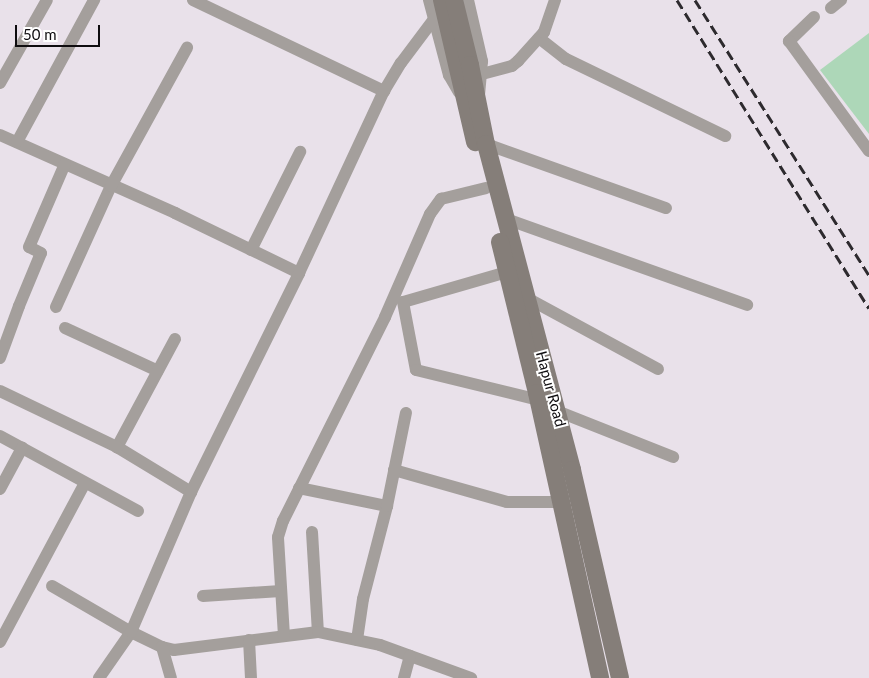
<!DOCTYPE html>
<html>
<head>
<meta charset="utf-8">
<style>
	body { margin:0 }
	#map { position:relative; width:869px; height:678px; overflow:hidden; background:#e9e1ea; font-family:Lato,sans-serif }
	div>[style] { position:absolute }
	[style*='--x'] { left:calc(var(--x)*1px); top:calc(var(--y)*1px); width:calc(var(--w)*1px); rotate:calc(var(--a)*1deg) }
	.green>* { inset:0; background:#add7b8 }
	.street>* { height:12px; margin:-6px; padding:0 6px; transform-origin:6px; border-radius:6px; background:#a49f9c }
	.secondary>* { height:18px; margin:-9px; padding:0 9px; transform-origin:9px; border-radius:9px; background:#857e79 }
	.rail>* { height:3px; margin-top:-1.5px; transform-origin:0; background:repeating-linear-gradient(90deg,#2d2a2e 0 10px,transparent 0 15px) }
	span { translate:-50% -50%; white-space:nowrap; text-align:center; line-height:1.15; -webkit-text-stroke:4px #fff; paint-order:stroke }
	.street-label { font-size:15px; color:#0e0c0f }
	.scale { position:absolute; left:15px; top:25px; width:85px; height:22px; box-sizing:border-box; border:2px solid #0e0c0f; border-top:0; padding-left:6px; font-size:15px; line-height:18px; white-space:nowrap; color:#0e0c0f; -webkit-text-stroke:4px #fff; paint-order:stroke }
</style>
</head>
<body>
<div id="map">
	<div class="green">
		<i style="clip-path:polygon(869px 33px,869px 134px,820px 70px)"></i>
	</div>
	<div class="street">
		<i style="--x:193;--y:0;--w:212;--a:25.5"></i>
		<i style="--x:429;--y:0;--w:78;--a:75.1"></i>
		<i style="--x:449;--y:75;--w:20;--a:60"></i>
		<i style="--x:468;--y:0;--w:63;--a:77.1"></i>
		<i style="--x:482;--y:61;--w:32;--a:95"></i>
		<i style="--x:831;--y:8;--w:13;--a:-39"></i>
		<i style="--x:814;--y:17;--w:35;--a:136"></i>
		<i style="--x:789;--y:41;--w:136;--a:54"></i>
		<i style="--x:539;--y:38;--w:34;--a:38"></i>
		<i style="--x:566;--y:59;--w:177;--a:25.8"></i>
		<i style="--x:482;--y:74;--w:31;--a:-15"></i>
		<i style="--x:512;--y:66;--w:8;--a:-40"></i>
		<i style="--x:518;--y:61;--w:39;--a:-48"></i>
		<i style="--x:544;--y:32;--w:34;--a:-71"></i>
		<i style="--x:0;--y:83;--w:95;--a:-60.5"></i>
		<i style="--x:0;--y:135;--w:192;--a:24"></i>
		<i style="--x:175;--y:213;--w:138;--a:25.8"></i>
		<i style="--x:17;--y:142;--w:162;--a:-61.5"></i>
		<i style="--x:486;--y:144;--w:191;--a:19.6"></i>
		<i style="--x:506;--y:219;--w:256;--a:19.6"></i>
		<i style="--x:251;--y:250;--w:110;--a:-63.4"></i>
		<i style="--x:507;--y:272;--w:108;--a:163.9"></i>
		<i style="--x:403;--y:302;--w:69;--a:79.2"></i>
		<i style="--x:416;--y:370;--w:127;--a:13.7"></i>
		<i style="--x:527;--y:298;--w:149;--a:28.5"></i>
		<i style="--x:56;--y:307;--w:133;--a:-65.6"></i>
		<i style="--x:111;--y:186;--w:158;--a:-61.2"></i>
		<i style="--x:65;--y:328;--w:102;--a:24.8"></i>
		<i style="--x:175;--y:339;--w:123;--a:118.2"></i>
		<i style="--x:117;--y:447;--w:87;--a:31.3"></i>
		<i style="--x:0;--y:358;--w:55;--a:-69.9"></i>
		<i style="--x:19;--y:306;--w:57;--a:-67.5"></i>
		<i style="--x:41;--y:253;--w:13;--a:-153"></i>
		<i style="--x:29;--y:247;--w:90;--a:-66.6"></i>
		<i style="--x:0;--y:391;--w:130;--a:25.6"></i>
		<i style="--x:557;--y:411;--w:125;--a:21.6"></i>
		<i style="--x:0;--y:436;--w:157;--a:28.5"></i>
		<i style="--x:394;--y:470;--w:117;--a:15.8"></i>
		<i style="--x:507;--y:502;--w:55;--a:0"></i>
		<i style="--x:299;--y:488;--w:90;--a:11.6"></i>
		<i style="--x:0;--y:489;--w:47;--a:-61.8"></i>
		<i style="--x:312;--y:532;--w:100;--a:86.6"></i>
		<i style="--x:52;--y:586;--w:91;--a:30.2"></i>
		<i style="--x:131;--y:632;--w:34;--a:26"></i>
		<i style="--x:162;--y:647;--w:12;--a:14"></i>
		<i style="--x:174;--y:650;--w:145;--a:-7.1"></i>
		<i style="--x:318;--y:632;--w:63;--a:11.8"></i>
		<i style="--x:380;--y:645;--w:97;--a:19.9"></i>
		<i style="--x:203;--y:596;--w:78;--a:-3.7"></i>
		<i style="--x:284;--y:636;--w:99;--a:-93.5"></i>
		<i style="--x:278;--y:537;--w:17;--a:-73"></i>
		<i style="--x:283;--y:521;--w:228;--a:-63.4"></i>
		<i style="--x:385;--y:317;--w:112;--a:-66.4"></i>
		<i style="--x:430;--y:214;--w:19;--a:-54"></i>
		<i style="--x:441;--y:199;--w:46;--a:-13.7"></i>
		<i style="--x:249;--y:640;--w:38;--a:87"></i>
		<i style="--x:357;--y:640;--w:41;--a:-81.7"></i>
		<i style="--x:363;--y:599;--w:96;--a:-75.5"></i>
		<i style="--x:387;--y:506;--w:95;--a:-78.5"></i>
		<i style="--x:0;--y:642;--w:180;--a:-61.9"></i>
		<i style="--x:162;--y:647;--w:32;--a:74"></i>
		<i style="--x:99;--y:678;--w:56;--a:-55.2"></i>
		<i style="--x:131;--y:632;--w:152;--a:-66.8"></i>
		<i style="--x:191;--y:492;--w:244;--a:-63.7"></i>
		<i style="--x:299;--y:273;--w:201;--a:-65"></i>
		<i style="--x:384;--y:91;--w:33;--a:-59"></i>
		<i style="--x:401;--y:63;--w:55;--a:-53.1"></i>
		<i style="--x:404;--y:678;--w:23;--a:-75"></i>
	</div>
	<div class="secondary">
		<i style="--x:442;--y:0;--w:146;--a:76.9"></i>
		<i style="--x:454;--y:0;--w:67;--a:76.2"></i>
		<i style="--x:470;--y:65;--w:81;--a:78.6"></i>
		<i style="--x:486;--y:144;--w:337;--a:75.2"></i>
		<i style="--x:572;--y:470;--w:213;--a:77"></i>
		<i style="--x:500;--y:242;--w:155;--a:76.2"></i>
		<i style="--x:537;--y:393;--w:292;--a:77.5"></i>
	</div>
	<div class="rail">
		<i style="--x:677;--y:0;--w:363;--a:58.1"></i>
		<i style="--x:695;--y:0;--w:325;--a:57.7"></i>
	</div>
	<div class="street-label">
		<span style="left:551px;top:389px;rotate:75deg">Hapur Road</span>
	</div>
	<div class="scale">50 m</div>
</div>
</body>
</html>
